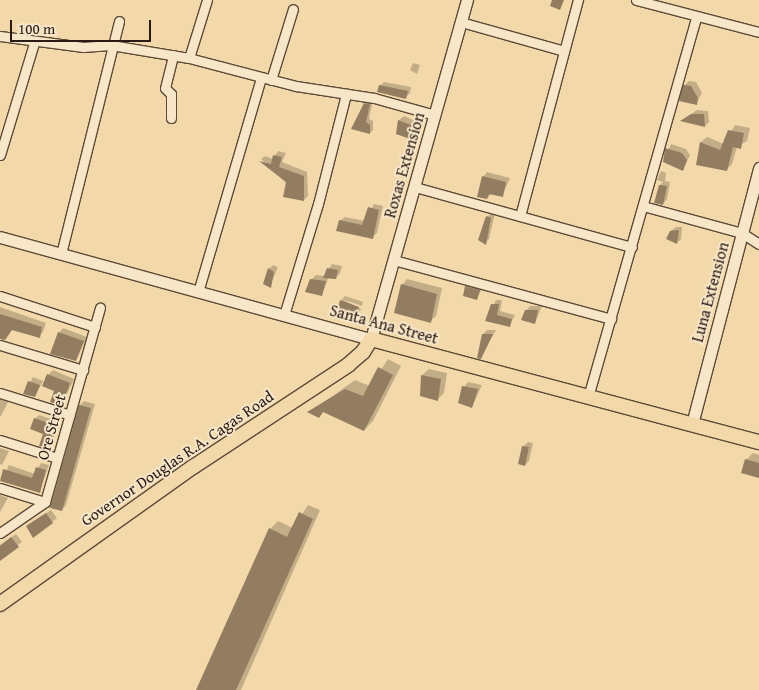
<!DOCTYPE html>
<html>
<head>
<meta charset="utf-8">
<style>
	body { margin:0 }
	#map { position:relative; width:759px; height:690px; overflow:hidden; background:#f3d9a9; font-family:"Gentium Book Plus",serif }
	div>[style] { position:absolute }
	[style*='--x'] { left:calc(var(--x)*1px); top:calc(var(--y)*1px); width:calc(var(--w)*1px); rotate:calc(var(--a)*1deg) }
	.shadow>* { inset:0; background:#0003 }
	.building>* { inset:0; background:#937d61 }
	.roads { filter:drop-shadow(1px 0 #5c4a39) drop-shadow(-1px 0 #5c4a39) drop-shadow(0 1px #5c4a39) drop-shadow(0 -1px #5c4a39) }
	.street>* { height:9px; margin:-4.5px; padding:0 4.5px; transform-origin:4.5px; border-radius:4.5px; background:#f7e6c7 }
	.secondary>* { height:11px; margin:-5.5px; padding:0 5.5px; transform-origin:5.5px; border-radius:5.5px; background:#f7e6c7 }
	.primary>* { height:14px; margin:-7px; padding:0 7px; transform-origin:7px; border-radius:7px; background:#f3d9a9 }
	span { translate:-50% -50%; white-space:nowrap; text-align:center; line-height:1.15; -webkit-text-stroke:4px #f7e6c7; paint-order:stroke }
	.street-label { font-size:16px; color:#2a1a14 }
	.scale { position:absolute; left:10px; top:20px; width:141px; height:22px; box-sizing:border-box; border:2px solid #2a1a14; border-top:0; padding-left:6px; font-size:15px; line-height:18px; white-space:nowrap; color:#2a1a14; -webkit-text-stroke:4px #f7e6c7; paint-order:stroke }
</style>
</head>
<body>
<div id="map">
	<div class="shadow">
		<i style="clip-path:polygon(413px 63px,420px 65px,417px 74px,410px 70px)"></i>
		<i style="clip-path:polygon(689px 81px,696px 82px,702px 93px,696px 104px,684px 86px)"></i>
		<i style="clip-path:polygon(384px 82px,411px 87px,410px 93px,406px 97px,380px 86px)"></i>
		<i style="clip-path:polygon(368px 100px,373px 100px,369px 119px,373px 121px,373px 130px,370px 133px,353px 128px)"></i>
		<i style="clip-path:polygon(697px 110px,708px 111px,709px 122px,705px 126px,683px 120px)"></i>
		<i style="clip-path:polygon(404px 116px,420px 123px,412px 138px,398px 133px,399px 120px)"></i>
		<i style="clip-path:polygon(735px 125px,750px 128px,747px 141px,737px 147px,732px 164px,726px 170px,701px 142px,707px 137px,724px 144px)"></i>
		<i style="clip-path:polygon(671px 144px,686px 149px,690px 155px,683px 170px,664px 161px)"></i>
		<i style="clip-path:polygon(278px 151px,286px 153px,282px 162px,307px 172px,308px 196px,304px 200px,261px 159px,265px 156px,273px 159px)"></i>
		<i style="clip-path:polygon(661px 171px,666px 173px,665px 181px,670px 182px,667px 199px,663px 204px,660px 185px,663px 182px,657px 180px)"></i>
		<i style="clip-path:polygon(487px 172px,510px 178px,502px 196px,492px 193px,487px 198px,483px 177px)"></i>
		<i style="clip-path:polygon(374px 204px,383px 206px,377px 233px,373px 237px,340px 221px,345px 217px,365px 221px)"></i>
		<i style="clip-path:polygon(492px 213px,495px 213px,489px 239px,485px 243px,487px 217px)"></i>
		<i style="clip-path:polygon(676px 227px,682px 227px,681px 239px,677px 243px,671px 231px)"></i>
		<i style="clip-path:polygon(332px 264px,342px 266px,340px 273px,336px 278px,329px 277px,322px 294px,311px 280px,316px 275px,325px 276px)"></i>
		<i style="clip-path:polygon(273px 265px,278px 267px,270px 286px,269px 269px)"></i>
		<i style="clip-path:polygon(407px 279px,442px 288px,436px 316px,430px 321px,402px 285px)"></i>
		<i style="clip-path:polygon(470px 282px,483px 286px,477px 299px,466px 286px)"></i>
		<i style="clip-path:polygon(345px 296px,363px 302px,362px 306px,342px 299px)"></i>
		<i style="clip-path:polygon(342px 299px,361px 309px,355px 323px,341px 301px)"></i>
		<i style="clip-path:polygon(496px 300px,502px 300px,500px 311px,515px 315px,509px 326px,487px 320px)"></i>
		<i style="clip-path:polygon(530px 306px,542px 306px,535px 323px,526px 311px)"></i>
		<i style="clip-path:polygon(0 307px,46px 323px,43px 332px,39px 336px,12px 330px,5px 339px,0 337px)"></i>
		<i style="clip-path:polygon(63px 328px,87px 337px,76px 360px,59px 333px)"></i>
		<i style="clip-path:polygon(487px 330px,496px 330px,480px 358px,483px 334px)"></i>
		<i style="clip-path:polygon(388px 359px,401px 366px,373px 421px,364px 430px,324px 411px,319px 417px,310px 412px,355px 380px,370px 386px)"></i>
		<i style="clip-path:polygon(429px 369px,447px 373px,444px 393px,437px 400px,422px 375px)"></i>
		<i style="clip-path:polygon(53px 370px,74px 379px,62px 404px,48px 375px)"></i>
		<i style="clip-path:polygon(33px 377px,43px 381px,35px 396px,25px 393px)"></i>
		<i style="clip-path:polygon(468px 382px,482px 385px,472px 407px,464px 387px)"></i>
		<i style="clip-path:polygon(0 399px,8px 402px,1px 416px,0 416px)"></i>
		<i style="clip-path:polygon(84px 401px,95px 404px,66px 505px,62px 510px,80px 405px)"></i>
		<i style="clip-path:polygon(39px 415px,60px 422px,49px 448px,35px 419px)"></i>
		<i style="clip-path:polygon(528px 442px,533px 443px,529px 461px,525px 465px,523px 447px)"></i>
		<i style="clip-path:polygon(0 448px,9px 451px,2px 465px,0 464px)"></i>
		<i style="clip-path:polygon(753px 453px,759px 455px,759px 477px,746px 460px)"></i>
		<i style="clip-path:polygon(41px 463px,49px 465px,40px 490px,2px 480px,9px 465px,35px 474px)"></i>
		<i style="clip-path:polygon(0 495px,8px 498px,0 512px)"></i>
		<i style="clip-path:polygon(308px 505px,320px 510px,241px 690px,198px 690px,270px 529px,278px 521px,293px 528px)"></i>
		<i style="clip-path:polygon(51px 510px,57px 518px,34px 536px,32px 522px)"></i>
		<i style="clip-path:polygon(16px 534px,22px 542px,0 559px,0 545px)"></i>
	</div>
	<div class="building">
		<i style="clip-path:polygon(552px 0,564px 0,560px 10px,550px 6px)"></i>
		<i style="clip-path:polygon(379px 85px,408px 91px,406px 99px,377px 92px)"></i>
		<i style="clip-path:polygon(683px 85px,691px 86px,698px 98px,697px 105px,679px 101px)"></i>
		<i style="clip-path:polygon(364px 103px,370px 104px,366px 122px,370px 125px,370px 134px,351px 129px)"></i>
		<i style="clip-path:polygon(691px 114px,704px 114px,705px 127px,680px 121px)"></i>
		<i style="clip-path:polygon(398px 120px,416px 127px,413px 140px,396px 134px)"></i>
		<i style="clip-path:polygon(728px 130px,744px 133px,741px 149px,733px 147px,727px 171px,696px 165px,700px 142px,720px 150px)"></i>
		<i style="clip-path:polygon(665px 148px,682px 153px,687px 160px,683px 171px,663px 162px)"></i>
		<i style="clip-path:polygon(273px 155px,282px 157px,279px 167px,304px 176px,304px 201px,283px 197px,286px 182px,259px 161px,271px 164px)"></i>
		<i style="clip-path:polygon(482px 176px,506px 182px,503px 197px,489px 194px,487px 199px,477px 197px)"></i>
		<i style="clip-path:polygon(659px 185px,667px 186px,663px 205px,654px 203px)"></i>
		<i style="clip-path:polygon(368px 207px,379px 210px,373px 239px,336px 231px,339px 220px,362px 225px)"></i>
		<i style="clip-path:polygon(486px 216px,491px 218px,486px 245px,478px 240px)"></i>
		<i style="clip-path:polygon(679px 230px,677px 244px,666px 239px,670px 231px)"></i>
		<i style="clip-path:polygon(268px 268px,274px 272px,271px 288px,263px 284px)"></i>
		<i style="clip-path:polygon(327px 268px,338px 270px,336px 279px,323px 278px)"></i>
		<i style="clip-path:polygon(310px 279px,326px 281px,322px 296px,305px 292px)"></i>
		<i style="clip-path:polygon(401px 284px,437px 294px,431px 323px,394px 313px)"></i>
		<i style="clip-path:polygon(465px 286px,480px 290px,477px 300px,463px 296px)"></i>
		<i style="clip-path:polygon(340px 300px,359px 307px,355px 324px,335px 318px)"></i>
		<i style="clip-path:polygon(491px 304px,499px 304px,497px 315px,512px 319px,510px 327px,485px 321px)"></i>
		<i style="clip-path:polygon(525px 310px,538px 310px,535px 324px,521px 320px)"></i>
		<i style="clip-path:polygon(0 314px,42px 327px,40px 338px,12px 330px,5px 340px,0 339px)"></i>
		<i style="clip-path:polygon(58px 332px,84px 341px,76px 361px,50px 354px)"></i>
		<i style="clip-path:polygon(482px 334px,493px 334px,481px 359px,477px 358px)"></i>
		<i style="clip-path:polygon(378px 367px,393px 375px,364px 431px,323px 412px,319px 418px,307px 412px,345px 389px,363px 396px)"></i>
		<i style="clip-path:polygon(47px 374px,70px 383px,62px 406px,50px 402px,54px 391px,42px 386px)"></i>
		<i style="clip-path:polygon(421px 375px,441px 379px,438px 401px,420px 396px)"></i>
		<i style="clip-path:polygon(28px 381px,40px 385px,35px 397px,23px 394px)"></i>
		<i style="clip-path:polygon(462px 386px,478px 389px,472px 408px,458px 403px)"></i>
		<i style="clip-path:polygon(79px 405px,91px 408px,62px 511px,50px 508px)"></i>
		<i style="clip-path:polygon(34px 418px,57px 426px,50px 449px,39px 446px,43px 434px,30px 429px)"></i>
		<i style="clip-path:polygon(522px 446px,529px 447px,525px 466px,518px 464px)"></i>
		<i style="clip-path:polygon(745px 459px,759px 463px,759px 478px,741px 473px)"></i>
		<i style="clip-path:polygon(36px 467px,46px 470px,40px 493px,0 481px,3px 469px,32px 478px)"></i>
		<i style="clip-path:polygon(299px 512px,313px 519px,236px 690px,196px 690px,269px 528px,287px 537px)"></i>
		<i style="clip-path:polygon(46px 513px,53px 523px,33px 538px,26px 526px)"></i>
		<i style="clip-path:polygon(11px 537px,19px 547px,0 561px,0 546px)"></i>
	</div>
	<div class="roads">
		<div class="street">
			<i style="--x:636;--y:0;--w:127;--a:14.6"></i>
			<i style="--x:461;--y:22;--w:107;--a:15.7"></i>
			<i style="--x:0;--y:36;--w:84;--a:7.5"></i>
			<i style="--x:83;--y:47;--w:28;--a:-4"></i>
			<i style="--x:111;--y:45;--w:79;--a:9.5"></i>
			<i style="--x:189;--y:58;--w:111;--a:14.7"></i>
			<i style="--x:296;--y:86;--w:79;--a:8.7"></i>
			<i style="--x:374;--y:98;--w:63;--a:15.6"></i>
			<i style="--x:189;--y:58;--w:61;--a:-72.8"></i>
			<i style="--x:271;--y:80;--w:74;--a:-72.8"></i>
			<i style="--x:171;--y:118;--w:24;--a:-90"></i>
			<i style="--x:171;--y:94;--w:8;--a:-135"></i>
			<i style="--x:165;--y:88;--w:34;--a:-76"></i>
			<i style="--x:0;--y:155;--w:117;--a:-73.1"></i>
			<i style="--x:415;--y:187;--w:225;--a:15.5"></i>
			<i style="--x:643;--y:206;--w:103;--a:15.3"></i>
			<i style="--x:742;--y:233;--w:20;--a:33"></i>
			<i style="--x:520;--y:216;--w:224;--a:-75"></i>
			<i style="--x:61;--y:254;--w:240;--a:-76"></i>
			<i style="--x:394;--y:260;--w:225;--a:15.2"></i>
			<i style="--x:198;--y:292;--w:223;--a:-73.6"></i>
			<i style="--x:0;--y:296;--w:100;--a:18.1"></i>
			<i style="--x:284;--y:315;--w:116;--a:-73"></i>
			<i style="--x:318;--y:204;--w:114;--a:-75.7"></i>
			<i style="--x:0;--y:345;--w:87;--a:16.8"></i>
			<i style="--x:0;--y:393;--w:73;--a:17.4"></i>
			<i style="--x:588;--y:397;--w:395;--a:-74.1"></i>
			<i style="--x:0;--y:440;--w:60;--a:17.5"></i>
			<i style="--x:0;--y:488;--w:47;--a:17.3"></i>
			<i style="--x:0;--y:533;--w:55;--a:-34.6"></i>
			<i style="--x:45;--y:502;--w:202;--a:-74.2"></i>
		</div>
		<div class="secondary">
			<i style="--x:0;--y:237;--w:385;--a:15.4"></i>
			<i style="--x:371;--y:339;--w:352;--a:-74.2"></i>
			<i style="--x:692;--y:424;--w:265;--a:-75.3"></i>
		</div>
		<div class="primary">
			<i style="--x:0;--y:604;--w:237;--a:-35.4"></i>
			<i style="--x:193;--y:467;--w:186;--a:-33.3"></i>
			<i style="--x:348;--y:365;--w:20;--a:-41"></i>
			<i style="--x:363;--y:352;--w:15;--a:-58"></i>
			<i style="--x:371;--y:339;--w:401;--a:14.9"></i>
		</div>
	</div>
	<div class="street-label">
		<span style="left:404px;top:165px;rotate:-74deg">Roxas Extension</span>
		<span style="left:710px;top:292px;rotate:-75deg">Luna Extension</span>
		<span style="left:384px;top:324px;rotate:15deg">Santa Ana Street</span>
		<span style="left:51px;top:427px;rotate:-74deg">Ore Street</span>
		<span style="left:177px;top:458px;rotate:-34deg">Governor Douglas R.A. Cagas Road</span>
	</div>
	<div class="scale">100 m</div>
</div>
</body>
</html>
